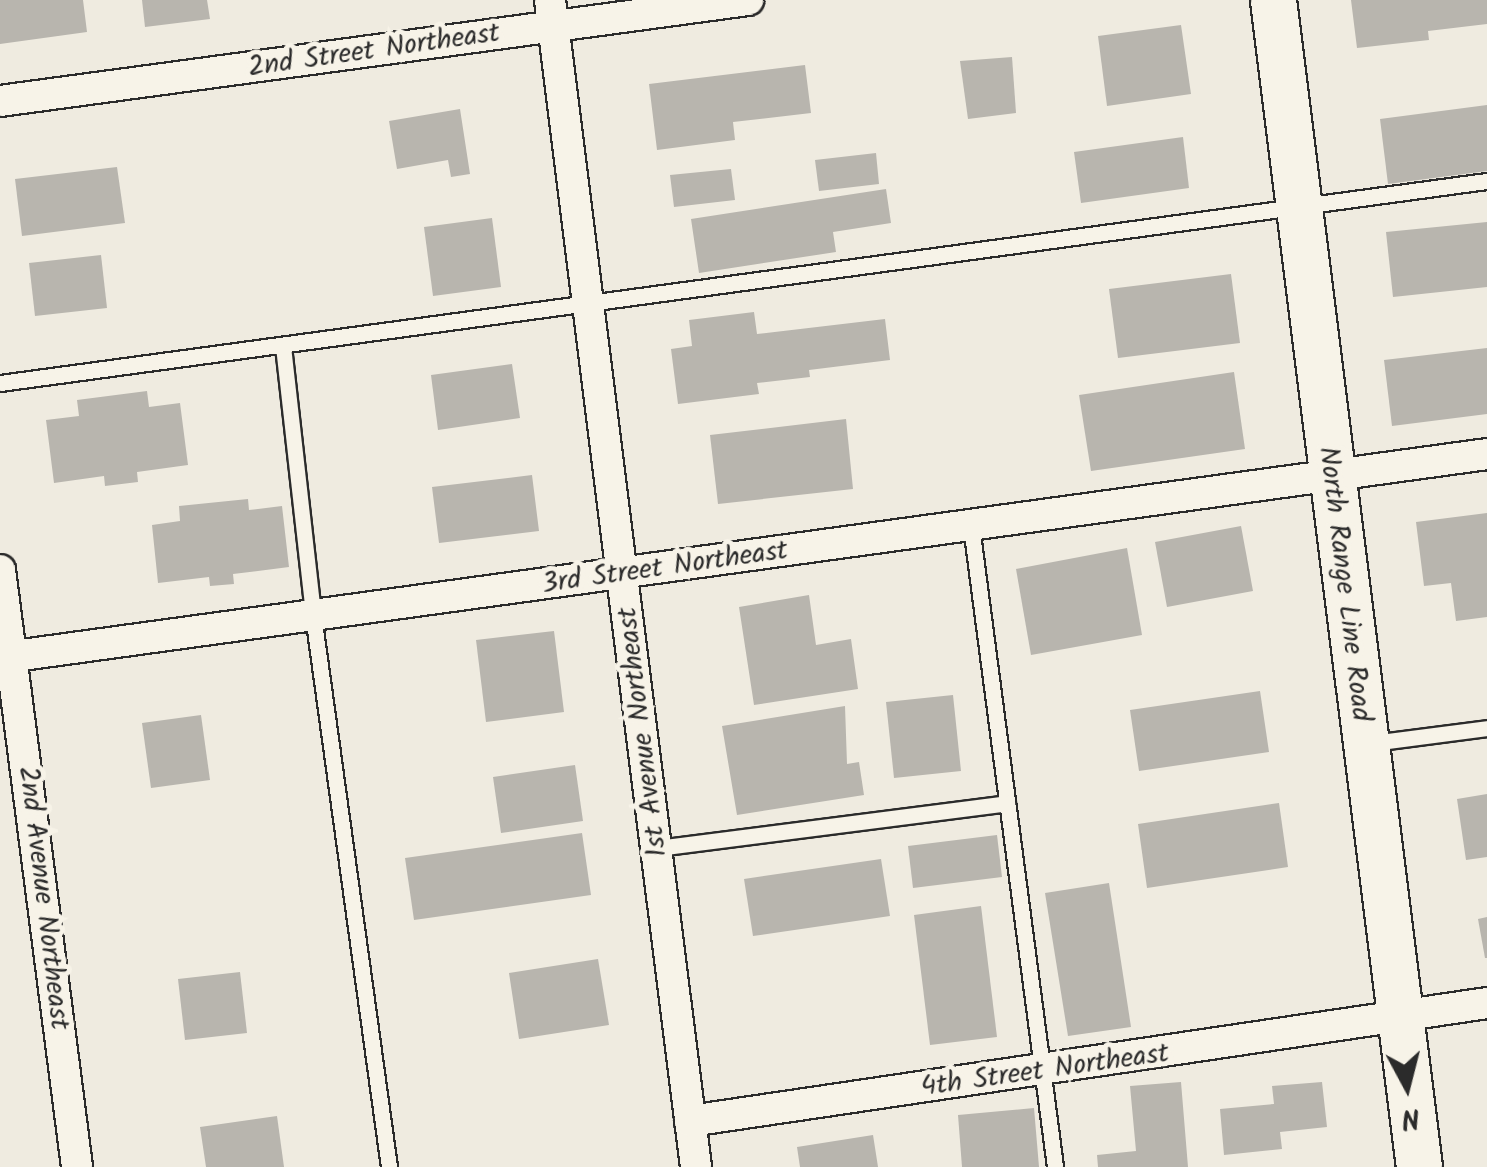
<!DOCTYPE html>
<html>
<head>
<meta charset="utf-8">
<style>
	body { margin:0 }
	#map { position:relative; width:1487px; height:1167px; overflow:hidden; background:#efebe0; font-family:Kalam,sans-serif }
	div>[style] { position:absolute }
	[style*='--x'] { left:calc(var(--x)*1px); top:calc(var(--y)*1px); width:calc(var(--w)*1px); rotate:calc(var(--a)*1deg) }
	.building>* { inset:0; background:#b8b5ae }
	.roads { filter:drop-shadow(2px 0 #2b2b2b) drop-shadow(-2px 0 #2b2b2b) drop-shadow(0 2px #2b2b2b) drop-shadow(0 -2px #2b2b2b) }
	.lane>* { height:15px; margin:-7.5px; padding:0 7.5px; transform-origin:7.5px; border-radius:7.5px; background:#f7f3e8 }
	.street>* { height:30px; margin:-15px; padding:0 15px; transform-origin:15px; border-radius:15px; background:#f7f3e8 }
	.secondary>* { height:45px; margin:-22.5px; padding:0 22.5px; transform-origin:22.5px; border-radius:22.5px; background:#f7f3e8 }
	span { translate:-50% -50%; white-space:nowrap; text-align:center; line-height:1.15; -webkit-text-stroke:10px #f7f3e8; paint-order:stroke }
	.street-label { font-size:28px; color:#2b2b2b }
	.north { position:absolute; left:1357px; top:1037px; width:100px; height:100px; -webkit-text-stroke:8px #f7f3e8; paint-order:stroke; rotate:173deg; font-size:28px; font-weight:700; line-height:40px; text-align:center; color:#2b2b2b }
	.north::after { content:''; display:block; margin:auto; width:35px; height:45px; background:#2b2b2b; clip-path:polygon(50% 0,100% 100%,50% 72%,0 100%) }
</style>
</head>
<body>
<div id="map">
	<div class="building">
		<i style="clip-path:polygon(0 0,83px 0,87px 32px,0 44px)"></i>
		<i style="clip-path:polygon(142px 0,207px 0,210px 19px,145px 27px)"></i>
		<i style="clip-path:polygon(1351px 0,1487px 0,1487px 24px,1428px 31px,1429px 40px,1357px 48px)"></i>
		<i style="clip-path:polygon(1181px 25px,1191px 94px,1107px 106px,1098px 36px)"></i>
		<i style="clip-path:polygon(1012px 57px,1016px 113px,968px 119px,960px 61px)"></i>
		<i style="clip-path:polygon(805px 65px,811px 113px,733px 122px,735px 140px,657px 150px,649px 84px)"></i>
		<i style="clip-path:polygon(1487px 105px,1487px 171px,1388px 184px,1380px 119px)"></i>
		<i style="clip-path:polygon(460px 109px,470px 174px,451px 177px,448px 160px,397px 169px,389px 121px)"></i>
		<i style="clip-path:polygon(1183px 137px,1189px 188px,1081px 203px,1074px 152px)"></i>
		<i style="clip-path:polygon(876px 153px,879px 184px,819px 191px,815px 160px)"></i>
		<i style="clip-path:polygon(117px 167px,125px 223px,22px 236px,15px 179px)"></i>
		<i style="clip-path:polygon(731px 169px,735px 200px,674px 207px,670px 175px)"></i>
		<i style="clip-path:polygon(886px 189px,891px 223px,833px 232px,836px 252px,699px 273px,691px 219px)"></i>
		<i style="clip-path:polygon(492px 218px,501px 287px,433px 296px,424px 227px)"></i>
		<i style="clip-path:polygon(1487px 222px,1487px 287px,1393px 297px,1386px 232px)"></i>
		<i style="clip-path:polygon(101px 255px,107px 308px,35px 316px,29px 263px)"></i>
		<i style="clip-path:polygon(1231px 274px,1240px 343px,1118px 358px,1109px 289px)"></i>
		<i style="clip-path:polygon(754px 312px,757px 334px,885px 319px,890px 360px,809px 370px,810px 377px,757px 383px,759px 394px,678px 404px,671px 349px,692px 346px,689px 320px)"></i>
		<i style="clip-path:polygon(1487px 348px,1487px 414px,1392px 426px,1384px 360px)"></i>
		<i style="clip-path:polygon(512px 364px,520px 418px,438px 430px,431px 375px)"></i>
		<i style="clip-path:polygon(1234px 372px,1245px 449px,1091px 471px,1079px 395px)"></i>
		<i style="clip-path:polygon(147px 391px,149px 407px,180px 403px,188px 465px,137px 472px,138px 482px,105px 486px,104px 476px,54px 483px,46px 420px,79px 416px,77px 400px)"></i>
		<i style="clip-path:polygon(846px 419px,853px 489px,718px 504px,710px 435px)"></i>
		<i style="clip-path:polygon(532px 475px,539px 531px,439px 543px,432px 487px)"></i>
		<i style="clip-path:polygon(248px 499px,249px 510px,282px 506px,289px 567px,233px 574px,234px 584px,210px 586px,209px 577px,158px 583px,152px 525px,180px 521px,179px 506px)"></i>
		<i style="clip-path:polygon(1487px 513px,1487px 617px,1456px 621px,1451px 583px,1424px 586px,1416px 522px)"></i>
		<i style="clip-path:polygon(1241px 526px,1253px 591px,1167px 607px,1155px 542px)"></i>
		<i style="clip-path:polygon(1127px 548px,1142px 635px,1031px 655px,1016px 569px)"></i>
		<i style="clip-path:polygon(809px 595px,816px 645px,851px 639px,858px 689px,754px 705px,739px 607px)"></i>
		<i style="clip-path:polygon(554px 631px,564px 712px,486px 722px,476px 640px)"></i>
		<i style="clip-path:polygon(1260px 691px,1269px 752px,1139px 771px,1130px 710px)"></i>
		<i style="clip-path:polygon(953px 695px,961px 771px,894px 778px,886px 702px)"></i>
		<i style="clip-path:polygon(845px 706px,847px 764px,859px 762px,864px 795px,737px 815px,722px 726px)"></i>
		<i style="clip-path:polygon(201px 715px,210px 780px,151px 788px,142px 723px)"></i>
		<i style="clip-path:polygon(575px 765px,583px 821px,501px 833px,493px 777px)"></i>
		<i style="clip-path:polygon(1487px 794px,1487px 857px,1466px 860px,1457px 799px)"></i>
		<i style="clip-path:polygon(1279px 803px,1288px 867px,1147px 888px,1138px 824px)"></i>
		<i style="clip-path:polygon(582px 833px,591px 895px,414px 920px,405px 858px)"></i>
		<i style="clip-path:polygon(997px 835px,1002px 877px,913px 888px,908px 846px)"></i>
		<i style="clip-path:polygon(881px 859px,890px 916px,753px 936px,744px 879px)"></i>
		<i style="clip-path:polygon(1109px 883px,1131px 1027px,1068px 1036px,1045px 893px)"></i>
		<i style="clip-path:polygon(981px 906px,997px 1037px,930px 1045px,914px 915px)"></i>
		<i style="clip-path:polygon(1487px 917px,1487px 958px,1485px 958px,1478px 919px)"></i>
		<i style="clip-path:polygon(598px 959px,609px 1025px,519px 1039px,509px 973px)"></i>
		<i style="clip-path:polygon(240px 972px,247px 1033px,185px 1040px,178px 979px)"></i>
		<i style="clip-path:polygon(1181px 1082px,1188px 1167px,1098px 1167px,1097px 1155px,1136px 1151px,1130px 1086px)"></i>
		<i style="clip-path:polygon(1322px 1082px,1327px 1127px,1280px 1132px,1282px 1149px,1224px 1155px,1220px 1109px,1274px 1104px,1272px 1086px)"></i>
		<i style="clip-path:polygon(1034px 1108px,1039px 1167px,962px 1167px,958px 1115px)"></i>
		<i style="clip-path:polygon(277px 1116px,284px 1167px,206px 1167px,200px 1127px)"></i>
		<i style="clip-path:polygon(873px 1135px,878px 1167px,800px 1167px,797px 1147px)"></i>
	</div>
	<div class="roads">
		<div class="lane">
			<i style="--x:283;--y:346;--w:271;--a:83.6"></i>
			<i style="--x:313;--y:615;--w:557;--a:82.16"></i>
			<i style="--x:0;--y:383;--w:1501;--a:-7.74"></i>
			<i style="--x:971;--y:526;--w:646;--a:82.53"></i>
			<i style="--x:1372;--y:743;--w:116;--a:-7.4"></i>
			<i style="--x:657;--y:848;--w:353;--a:-7.3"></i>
		</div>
		<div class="street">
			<i style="--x:550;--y:0;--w:1176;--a:82.87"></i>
			<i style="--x:0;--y:101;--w:755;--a:-7.69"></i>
			<i style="--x:0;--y:570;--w:602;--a:82.65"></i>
			<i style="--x:0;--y:658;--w:1501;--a:-7.81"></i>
			<i style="--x:690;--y:1121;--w:806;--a:-8.42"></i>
		</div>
		<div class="secondary">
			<i style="--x:1273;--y:0;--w:1176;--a:82.87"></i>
		</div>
	</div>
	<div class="street-label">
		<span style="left:374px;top:51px;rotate:-8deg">2nd Street Northeast</span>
		<span style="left:665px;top:568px;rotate:-8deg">3rd Street Northeast</span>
		<span style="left:1344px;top:584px;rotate:83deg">North Range Line Road</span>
		<span style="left:643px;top:732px;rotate:-97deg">1st Avenue Northeast</span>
		<span style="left:43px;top:898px;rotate:83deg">2nd Avenue Northeast</span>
		<span style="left:1045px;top:1071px;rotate:-8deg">4th Street Northeast</span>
	</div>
	<div class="north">N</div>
</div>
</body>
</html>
